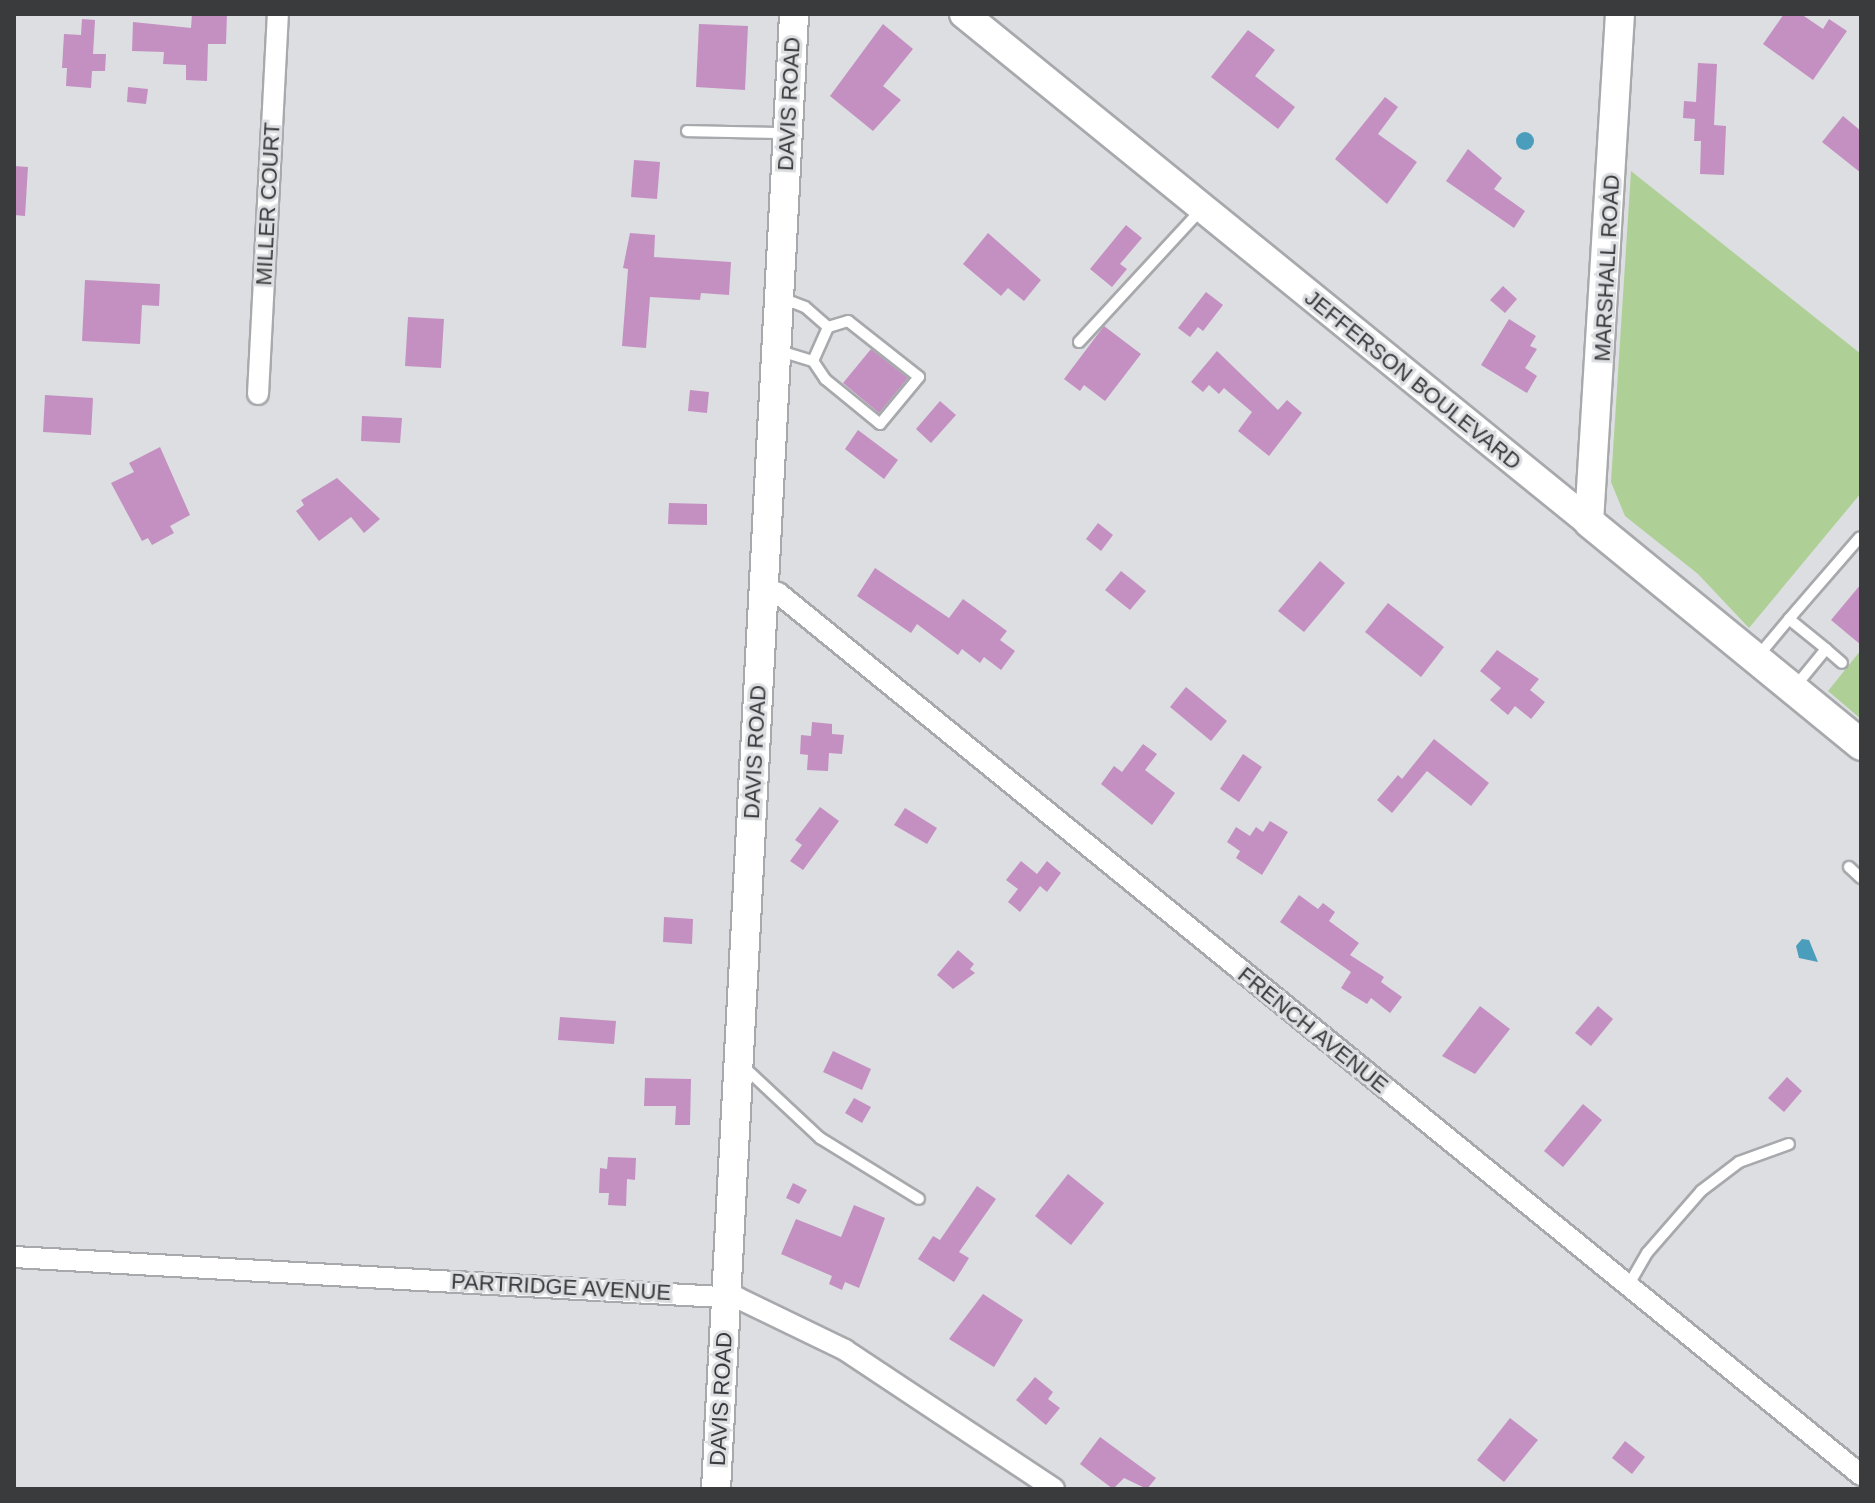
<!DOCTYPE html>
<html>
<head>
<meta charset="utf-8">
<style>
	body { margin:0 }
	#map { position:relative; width:1875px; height:1503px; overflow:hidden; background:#dcdee1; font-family:Helvetica,sans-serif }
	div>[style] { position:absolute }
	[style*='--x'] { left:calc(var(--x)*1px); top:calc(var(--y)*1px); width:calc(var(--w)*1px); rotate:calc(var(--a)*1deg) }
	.green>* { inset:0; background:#aed096 }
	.water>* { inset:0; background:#4a9ebc }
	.round { border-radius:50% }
	.building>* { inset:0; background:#c490c2 }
	.roads { filter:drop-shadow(2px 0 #a7a9ac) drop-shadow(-2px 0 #a7a9ac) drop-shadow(0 2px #a7a9ac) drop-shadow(0 -2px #a7a9ac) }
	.lane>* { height:10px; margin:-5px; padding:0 5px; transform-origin:5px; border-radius:5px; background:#fff }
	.street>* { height:20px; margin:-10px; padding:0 10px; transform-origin:10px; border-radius:10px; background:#fff }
	.secondary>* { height:28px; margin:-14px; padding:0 14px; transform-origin:14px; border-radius:14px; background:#fff }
	.primary>* { height:30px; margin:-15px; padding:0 15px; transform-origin:15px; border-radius:15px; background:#fff }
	span { translate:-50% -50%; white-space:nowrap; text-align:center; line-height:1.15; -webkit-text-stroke:6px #dcdee1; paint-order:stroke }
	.street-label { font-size:22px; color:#3a3b3c }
	.frame { position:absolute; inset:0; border:16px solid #3a3b3c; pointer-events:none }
</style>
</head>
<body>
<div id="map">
	<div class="green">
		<i style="clip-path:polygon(1631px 171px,1861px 354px,1861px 493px,1749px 628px,1698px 574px,1625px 516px,1611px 482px)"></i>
		<i style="clip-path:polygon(1861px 650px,1861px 719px,1828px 691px)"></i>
	</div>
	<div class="water">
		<i class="round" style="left:1516px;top:132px;width:18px;height:18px"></i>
		<i style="clip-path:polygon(1802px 939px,1809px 940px,1818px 962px,1799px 958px,1796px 946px)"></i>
	</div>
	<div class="building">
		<i style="clip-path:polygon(192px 14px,227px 14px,226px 44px,208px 44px,207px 81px,186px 80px,186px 65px,163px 64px,164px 52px,132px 51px,133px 22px,191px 28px)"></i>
		<i style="clip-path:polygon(1784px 14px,1801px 14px,1823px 29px,1829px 19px,1847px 31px,1813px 80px,1763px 44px)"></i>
		<i style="clip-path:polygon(82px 19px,95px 20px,93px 54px,106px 54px,105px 71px,92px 71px,91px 88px,66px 86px,67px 68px,62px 68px,64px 34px,81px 35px)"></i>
		<i style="clip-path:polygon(699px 24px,748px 26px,745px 90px,696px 87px)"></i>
		<i style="clip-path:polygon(883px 24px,913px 49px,883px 86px,901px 100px,873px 131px,830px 96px)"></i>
		<i style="clip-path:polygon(1248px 30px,1275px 50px,1255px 76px,1295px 107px,1278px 129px,1211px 77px)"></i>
		<i style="clip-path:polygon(1698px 63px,1717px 64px,1714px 125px,1726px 126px,1724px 175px,1700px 174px,1701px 141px,1694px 141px,1695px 119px,1683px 118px,1684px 101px,1696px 102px)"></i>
		<i style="clip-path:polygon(128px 87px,148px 89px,146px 104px,127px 102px)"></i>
		<i style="clip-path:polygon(1385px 97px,1398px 107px,1378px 134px,1417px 162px,1387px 204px,1335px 159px)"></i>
		<i style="clip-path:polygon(1843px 116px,1861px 131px,1861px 173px,1822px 142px)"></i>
		<i style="clip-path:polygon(1468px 149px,1502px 178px,1494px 189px,1525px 211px,1514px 228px,1446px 181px)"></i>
		<i style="clip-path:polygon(634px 160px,660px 162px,657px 199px,631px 197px)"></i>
		<i style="clip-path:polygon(14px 166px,28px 167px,25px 216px,14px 215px)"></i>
		<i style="clip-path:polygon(1126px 225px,1142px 238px,1120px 264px,1127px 269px,1112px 287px,1090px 269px)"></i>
		<i style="clip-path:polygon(630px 233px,655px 235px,654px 257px,731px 262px,729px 295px,701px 293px,700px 300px,650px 297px,646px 348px,622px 346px,628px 269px,623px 268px)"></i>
		<i style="clip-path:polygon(988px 233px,1041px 280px,1024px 301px,1008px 288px,1001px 296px,963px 264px)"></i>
		<i style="clip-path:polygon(85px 280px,160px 284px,159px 306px,142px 305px,140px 344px,82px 341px)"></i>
		<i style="clip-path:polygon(1503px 286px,1517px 299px,1505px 313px,1490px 300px)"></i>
		<i style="clip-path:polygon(1206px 292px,1223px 305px,1203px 331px,1198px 327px,1190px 337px,1178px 328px)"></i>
		<i style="clip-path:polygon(408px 317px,444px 319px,441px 368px,405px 366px)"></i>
		<i style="clip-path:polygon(1509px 319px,1536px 336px,1530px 346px,1537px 349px,1525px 368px,1537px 376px,1527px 393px,1481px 365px)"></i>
		<i style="clip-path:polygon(1104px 326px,1141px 354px,1105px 401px,1084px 385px,1080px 391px,1064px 379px)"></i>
		<i style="clip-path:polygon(871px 349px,908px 378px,879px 413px,843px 383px)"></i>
		<i style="clip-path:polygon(1217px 351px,1278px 410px,1287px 400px,1302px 413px,1269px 456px,1238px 431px,1252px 412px,1224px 388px,1219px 394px,1209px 385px,1203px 392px,1191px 382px)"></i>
		<i style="clip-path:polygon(690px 390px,709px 392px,707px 413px,688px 411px)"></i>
		<i style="clip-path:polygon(45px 395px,93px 398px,91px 435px,43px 432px)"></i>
		<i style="clip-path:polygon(940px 401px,956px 415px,931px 443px,916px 429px)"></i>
		<i style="clip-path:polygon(362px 416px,402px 418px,400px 443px,361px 441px)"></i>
		<i style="clip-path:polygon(858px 430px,898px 460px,884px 479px,845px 449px)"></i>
		<i style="clip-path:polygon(160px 447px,190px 515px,170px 526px,174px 533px,152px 545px,148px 538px,142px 541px,111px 483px,134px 472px,129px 463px)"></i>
		<i style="clip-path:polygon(337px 478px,380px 519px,364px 533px,351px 517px,319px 541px,296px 511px,304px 505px,301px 500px)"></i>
		<i style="clip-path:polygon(669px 503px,707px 504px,707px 525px,668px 524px)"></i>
		<i style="clip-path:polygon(1098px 523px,1113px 535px,1101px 551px,1086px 539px)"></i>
		<i style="clip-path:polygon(1320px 561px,1345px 583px,1304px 632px,1278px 611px)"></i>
		<i style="clip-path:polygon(875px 568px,949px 618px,963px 599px,1007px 631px,1000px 640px,1015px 651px,1001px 670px,984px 657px,980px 663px,962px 649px,958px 655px,917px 624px,911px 633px,857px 596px)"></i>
		<i style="clip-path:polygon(1121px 571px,1146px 591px,1130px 610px,1105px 590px)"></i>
		<i style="clip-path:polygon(1861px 584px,1861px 645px,1831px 620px)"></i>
		<i style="clip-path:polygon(1388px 603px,1444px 647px,1421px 677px,1365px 632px)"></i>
		<i style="clip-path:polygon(1497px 650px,1539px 679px,1530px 690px,1545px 702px,1531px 719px,1515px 706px,1508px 715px,1490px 700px,1501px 688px,1480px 671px)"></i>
		<i style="clip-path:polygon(1186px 687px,1227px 721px,1211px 741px,1170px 707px)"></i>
		<i style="clip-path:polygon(812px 722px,832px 724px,832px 734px,844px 735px,842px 754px,829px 753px,828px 771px,807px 770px,808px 755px,800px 754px,801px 735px,811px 736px)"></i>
		<i style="clip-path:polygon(1434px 739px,1489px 783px,1471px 806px,1427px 771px,1392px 813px,1377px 800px,1398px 775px,1402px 779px)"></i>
		<i style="clip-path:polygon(1143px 744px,1157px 754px,1145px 770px,1175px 793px,1152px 825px,1101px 784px,1114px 766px,1122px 772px)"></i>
		<i style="clip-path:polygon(1243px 754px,1262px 767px,1239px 802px,1220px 789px)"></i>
		<i style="clip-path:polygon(820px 807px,839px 821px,803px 870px,790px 861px,802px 845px,795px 840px)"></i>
		<i style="clip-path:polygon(905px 808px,937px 828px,927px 844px,894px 825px)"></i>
		<i style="clip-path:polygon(1270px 821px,1288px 832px,1262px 875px,1236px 858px,1240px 851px,1227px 842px,1236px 827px,1250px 836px,1256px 827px,1263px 832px)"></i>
		<i style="clip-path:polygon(1021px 861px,1037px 874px,1047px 861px,1061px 873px,1047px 892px,1040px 886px,1020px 912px,1008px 902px,1018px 889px,1006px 880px)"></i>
		<i style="clip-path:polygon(1299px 895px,1318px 909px,1323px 903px,1335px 912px,1329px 921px,1359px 943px,1350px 955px,1384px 977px,1381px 982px,1402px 997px,1390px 1013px,1371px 998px,1367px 1004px,1341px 988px,1351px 972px,1280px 922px)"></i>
		<i style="clip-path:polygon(664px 917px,693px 919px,692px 944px,663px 942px)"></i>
		<i style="clip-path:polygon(958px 950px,974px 964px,970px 969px,975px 973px,953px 989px,937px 975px)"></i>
		<i style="clip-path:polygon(1480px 1006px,1510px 1029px,1475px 1074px,1442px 1056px)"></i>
		<i style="clip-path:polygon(1598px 1006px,1613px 1019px,1591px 1046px,1575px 1033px)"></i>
		<i style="clip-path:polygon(560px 1017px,616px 1021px,614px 1044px,558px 1040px)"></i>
		<i style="clip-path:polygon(833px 1051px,871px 1069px,862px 1090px,823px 1072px)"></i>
		<i style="clip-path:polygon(1787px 1077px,1802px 1091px,1784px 1112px,1768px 1098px)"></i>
		<i style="clip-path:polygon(645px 1078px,691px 1079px,690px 1125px,675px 1125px,676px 1106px,644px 1106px)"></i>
		<i style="clip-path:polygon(854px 1098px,871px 1107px,862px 1123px,845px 1113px)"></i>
		<i style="clip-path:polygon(1583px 1104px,1602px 1120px,1563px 1167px,1544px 1151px)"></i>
		<i style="clip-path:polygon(608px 1157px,636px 1158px,635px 1180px,627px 1179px,626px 1206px,608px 1205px,609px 1193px,599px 1193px,600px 1168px,607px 1169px)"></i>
		<i style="clip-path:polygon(1068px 1174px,1104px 1203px,1071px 1245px,1035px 1216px)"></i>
		<i style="clip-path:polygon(793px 1183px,807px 1190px,799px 1204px,786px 1198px)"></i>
		<i style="clip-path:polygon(977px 1186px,996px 1199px,959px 1252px,969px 1258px,954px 1282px,918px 1259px,933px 1236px,940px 1240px)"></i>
		<i style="clip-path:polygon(854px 1205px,885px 1218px,859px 1288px,845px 1282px,842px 1290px,829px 1284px,832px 1276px,781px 1254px,796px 1219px,841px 1237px)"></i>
		<i style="clip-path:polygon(983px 1294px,1023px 1320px,994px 1367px,949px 1339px)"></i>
		<i style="clip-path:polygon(1035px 1377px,1053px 1392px,1048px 1399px,1060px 1408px,1046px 1425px,1016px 1400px)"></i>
		<i style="clip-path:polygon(1510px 1418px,1538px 1440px,1504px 1482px,1477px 1460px)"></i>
		<i style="clip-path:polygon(1100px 1437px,1156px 1478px,1147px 1489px,1124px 1478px,1113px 1489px,1080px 1464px)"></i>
		<i style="clip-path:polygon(1625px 1441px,1645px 1457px,1632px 1474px,1612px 1458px)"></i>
	</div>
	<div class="roads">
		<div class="lane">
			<i style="--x:687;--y:131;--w:98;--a:1.2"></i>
			<i style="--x:1079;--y:342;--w:180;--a:-47.3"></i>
			<i style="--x:780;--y:351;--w:34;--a:17"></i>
			<i style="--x:813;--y:361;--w:37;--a:-66"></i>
			<i style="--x:828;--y:327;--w:30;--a:-139"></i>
			<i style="--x:805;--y:307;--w:26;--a:-159"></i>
			<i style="--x:813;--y:361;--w:22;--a:56"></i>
			<i style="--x:825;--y:379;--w:71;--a:39.3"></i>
			<i style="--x:880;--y:424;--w:61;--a:-50.3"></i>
			<i style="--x:919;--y:377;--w:90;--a:-141.7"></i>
			<i style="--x:848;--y:321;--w:21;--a:163"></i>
			<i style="--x:1789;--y:619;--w:108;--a:-49.1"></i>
			<i style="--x:1826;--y:649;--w:21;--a:41"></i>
			<i style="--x:1759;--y:655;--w:47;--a:-50.2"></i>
			<i style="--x:1789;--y:619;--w:48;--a:39"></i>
			<i style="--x:1826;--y:649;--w:50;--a:129.4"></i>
			<i style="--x:1849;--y:867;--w:16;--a:43"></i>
			<i style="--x:743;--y:1066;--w:105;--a:43.1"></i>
			<i style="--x:820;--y:1138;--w:116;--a:31.6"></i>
			<i style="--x:1628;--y:1286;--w:38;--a:-60"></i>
			<i style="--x:1647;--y:1253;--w:82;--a:-48.9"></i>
			<i style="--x:1701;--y:1191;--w:48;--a:-37.3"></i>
			<i style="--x:1739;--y:1162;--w:53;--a:-19.8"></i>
		</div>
		<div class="street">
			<i style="--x:258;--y:394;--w:381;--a:-87"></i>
			<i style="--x:764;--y:588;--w:15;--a:20"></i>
			<i style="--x:778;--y:593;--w:1397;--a:39.16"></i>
			<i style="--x:14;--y:1257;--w:725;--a:3.24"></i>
			<i style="--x:738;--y:1298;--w:119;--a:25.9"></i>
			<i style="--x:845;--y:1350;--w:251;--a:33.6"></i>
		</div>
		<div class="secondary">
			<i style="--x:964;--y:14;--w:805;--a:39.1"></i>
			<i style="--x:1589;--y:522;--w:509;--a:-86.51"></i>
			<i style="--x:716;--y:1489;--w:1477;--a:-86.97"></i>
		</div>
		<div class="primary">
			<i style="--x:1589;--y:522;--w:352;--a:39.3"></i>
		</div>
	</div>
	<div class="street-label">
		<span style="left:789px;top:104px;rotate:-87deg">DAVIS ROAD</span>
		<span style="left:268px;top:204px;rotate:-87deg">MILLER COURT</span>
		<span style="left:1607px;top:268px;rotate:-87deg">MARSHALL ROAD</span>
		<span style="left:1413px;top:380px;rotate:39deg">JEFFERSON BOULEVARD</span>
		<span style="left:755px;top:752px;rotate:-87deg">DAVIS ROAD</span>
		<span style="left:1313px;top:1030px;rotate:39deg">FRENCH AVENUE</span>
		<span style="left:561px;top:1287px;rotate:3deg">PARTRIDGE AVENUE</span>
		<span style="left:721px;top:1399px;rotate:-87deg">DAVIS ROAD</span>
	</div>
	<div class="frame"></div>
</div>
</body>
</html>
